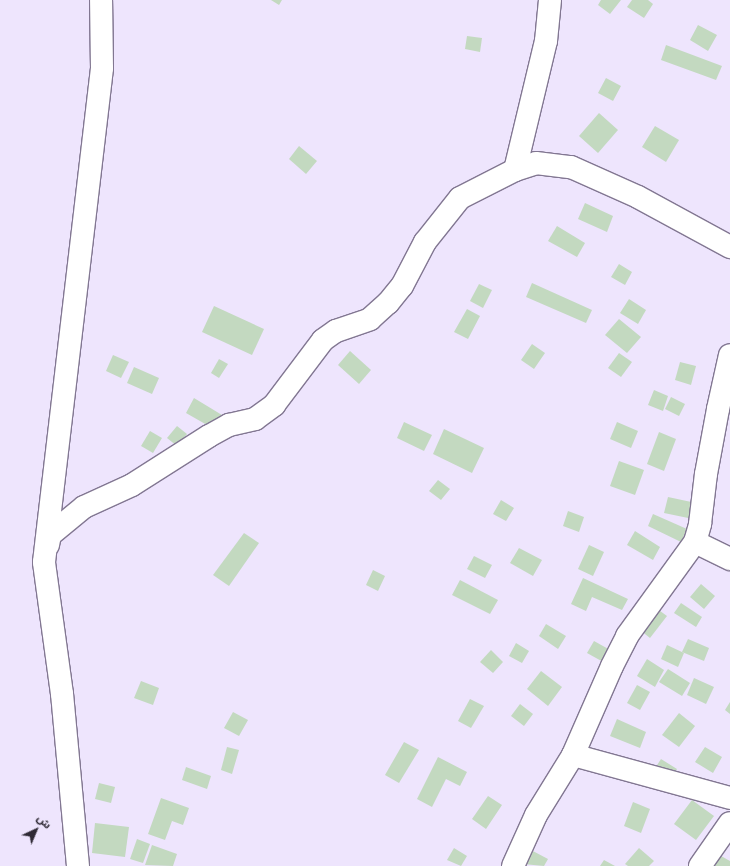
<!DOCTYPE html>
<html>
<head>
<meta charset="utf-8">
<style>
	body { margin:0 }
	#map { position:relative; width:730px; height:866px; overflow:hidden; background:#eee5fd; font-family:"Public Sans","Noto Sans Arabic",sans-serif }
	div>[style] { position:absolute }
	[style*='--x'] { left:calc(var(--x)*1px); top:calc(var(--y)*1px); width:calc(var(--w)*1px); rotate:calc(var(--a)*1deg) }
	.building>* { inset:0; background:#c3d9c0 }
	.roads { filter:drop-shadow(1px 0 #827792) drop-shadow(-1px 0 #827792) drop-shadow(0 1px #827792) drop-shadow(0 -1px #827792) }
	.minor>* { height:22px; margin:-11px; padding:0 11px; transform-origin:11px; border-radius:11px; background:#fff }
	span { translate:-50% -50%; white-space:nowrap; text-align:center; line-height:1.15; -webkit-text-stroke:3px #eee5fd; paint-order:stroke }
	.north { position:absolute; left:16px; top:810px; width:40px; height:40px; -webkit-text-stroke:3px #eee5fd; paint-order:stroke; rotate:44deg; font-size:11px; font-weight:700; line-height:16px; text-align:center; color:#2f2a35 }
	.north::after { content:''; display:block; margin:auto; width:14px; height:18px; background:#2f2a35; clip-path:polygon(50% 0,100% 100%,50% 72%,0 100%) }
</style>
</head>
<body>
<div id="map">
	<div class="building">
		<i style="clip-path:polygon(271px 0,282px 0,279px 5px)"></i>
		<i style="clip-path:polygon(601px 0,621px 0,610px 14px,598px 5px)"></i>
		<i style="clip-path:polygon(632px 0,648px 0,653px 4px,644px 18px,627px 7px)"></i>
		<i style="clip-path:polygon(698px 25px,717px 35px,708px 51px,690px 40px)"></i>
		<i style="clip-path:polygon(467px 36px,482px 38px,480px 52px,465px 49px)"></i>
		<i style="clip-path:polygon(666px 45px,722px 66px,716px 80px,661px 60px)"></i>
		<i style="clip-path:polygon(606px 78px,621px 86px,613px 101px,598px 93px)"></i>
		<i style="clip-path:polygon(599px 113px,618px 130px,598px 153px,579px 136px)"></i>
		<i style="clip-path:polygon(655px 126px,679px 140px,666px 162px,642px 147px)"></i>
		<i style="clip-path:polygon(299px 146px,317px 161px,306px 174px,289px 159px)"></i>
		<i style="clip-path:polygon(585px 203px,613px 216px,607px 232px,578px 219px)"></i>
		<i style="clip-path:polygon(557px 226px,585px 243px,577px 257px,548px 241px)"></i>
		<i style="clip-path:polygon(619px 264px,632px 272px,625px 285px,611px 277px)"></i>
		<i style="clip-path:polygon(532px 283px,592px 310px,586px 323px,526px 297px)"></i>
		<i style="clip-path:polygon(479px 284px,492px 290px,483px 308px,470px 301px)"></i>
		<i style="clip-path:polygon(629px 299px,646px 310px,638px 324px,620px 313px)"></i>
		<i style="clip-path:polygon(214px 306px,264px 329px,252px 355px,202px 332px)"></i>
		<i style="clip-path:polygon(467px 309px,480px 316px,468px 339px,454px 332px)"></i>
		<i style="clip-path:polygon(619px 319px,641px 337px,627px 353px,605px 335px)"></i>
		<i style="clip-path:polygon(532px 344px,545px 353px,534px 369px,521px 360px)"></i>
		<i style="clip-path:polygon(350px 351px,371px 370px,359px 384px,338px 365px)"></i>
		<i style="clip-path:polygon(619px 353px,632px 362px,621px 377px,608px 368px)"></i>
		<i style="clip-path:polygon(113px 355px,129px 362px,121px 378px,106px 371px)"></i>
		<i style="clip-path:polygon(219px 359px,228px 364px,219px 378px,211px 373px)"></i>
		<i style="clip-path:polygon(680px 362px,696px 366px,691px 385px,675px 380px)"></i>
		<i style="clip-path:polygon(134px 367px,159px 378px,152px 394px,127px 383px)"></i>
		<i style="clip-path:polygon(654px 390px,668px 396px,663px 411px,648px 405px)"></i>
		<i style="clip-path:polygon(671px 397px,685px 404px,679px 416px,665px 409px)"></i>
		<i style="clip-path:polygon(194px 398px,222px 415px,214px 429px,186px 413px)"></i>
		<i style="clip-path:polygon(404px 422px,432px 435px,424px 451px,397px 438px)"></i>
		<i style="clip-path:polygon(617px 422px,638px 431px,631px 448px,610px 439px)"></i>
		<i style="clip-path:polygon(177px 426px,187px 434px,177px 446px,167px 438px)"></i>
		<i style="clip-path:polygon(444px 429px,484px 448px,472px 473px,433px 454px)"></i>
		<i style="clip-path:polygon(150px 431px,162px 438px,153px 453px,141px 446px)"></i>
		<i style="clip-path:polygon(659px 432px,676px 439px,664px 471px,647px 464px)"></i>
		<i style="clip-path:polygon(619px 461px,644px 470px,635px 495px,610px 486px)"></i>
		<i style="clip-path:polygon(438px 480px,450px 489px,441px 500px,429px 491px)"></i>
		<i style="clip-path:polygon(668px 497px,696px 503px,693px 519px,664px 513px)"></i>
		<i style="clip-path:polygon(501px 500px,514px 508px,506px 521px,493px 514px)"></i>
		<i style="clip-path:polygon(568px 511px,584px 517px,579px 532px,563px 526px)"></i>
		<i style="clip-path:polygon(653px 514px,687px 529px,681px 542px,648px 526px)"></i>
		<i style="clip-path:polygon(635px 531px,660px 547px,653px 560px,627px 545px)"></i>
		<i style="clip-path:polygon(244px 533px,259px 543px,229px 586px,213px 575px)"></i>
		<i style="clip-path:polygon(589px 545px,604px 552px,593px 576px,578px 569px)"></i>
		<i style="clip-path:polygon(519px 548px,542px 560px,533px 576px,510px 563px)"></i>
		<i style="clip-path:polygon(474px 556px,492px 565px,485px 578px,467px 569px)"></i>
		<i style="clip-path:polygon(373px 570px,385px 576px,378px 591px,366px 585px)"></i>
		<i style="clip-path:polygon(583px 578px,628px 599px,622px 610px,592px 597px,586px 611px,571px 604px)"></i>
		<i style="clip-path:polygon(460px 580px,498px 600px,490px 614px,452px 595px)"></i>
		<i style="clip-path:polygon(701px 584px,715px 596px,704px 609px,690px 597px)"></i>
		<i style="clip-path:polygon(681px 603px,702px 617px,696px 627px,674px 613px)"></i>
		<i style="clip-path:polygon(656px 608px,667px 616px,650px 638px,640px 630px)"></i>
		<i style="clip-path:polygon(546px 624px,566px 636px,558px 649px,539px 636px)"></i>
		<i style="clip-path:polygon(688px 639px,709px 648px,704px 661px,682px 652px)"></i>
		<i style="clip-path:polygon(594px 641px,612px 651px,605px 663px,587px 653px)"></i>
		<i style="clip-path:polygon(516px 643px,529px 651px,522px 663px,509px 656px)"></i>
		<i style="clip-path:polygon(667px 645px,684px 653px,678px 667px,661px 659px)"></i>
		<i style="clip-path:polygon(491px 650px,503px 662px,493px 673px,480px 662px)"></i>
		<i style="clip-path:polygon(647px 659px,664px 670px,655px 687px,637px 676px)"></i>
		<i style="clip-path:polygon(668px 669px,690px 683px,682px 696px,659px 682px)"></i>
		<i style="clip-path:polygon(541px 671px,562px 687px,548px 706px,527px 689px)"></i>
		<i style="clip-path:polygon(694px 678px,714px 687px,706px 704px,687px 695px)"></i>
		<i style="clip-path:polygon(141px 681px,159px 688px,153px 705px,134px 698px)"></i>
		<i style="clip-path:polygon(637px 685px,650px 692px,640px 710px,627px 703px)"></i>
		<i style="clip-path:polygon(470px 699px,484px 706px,471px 728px,458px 721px)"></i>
		<i style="clip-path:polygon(730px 702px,730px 714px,725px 710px)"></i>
		<i style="clip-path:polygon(520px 704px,533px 714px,524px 726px,511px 716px)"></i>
		<i style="clip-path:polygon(233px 712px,248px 720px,239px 736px,224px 728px)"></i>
		<i style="clip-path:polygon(679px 713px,695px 726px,679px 747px,662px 735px)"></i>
		<i style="clip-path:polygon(617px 719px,646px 732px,640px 748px,610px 736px)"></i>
		<i style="clip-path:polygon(404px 742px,419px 750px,399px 783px,385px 775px)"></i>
		<i style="clip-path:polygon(227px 747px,239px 750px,232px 774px,221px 770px)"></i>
		<i style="clip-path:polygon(705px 747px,722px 757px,713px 773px,695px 762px)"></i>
		<i style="clip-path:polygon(438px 757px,467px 772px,460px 786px,446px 779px,432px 807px,417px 799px)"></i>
		<i style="clip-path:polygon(661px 759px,677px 769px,669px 783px,652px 773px)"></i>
		<i style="clip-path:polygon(186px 767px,211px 776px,207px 789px,182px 780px)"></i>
		<i style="clip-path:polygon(99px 783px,115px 787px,111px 803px,95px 799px)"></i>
		<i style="clip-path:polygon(488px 796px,502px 805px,486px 829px,472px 819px)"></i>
		<i style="clip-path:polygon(161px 798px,189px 808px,183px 825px,172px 821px,165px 840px,148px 834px)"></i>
		<i style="clip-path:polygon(692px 800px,714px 816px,696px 840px,674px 824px)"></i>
		<i style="clip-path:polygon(633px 802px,650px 809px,641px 833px,624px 826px)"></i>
		<i style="clip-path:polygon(95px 823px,129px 827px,125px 857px,92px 853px)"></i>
		<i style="clip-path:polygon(137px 839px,150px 844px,143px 863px,130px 859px)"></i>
		<i style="clip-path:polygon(152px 845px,177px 854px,173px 866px,145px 865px)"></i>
		<i style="clip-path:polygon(454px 848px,467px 856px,461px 866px,447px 860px)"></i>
		<i style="clip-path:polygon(639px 848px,654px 861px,649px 866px,628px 866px,625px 864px)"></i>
		<i style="clip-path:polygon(531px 850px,548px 859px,544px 866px,523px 864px)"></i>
		<i style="clip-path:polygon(712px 851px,730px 861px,730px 866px,707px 866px)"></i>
		<i style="clip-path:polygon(604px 860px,615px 866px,600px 866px)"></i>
	</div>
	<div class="roads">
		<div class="minor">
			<i style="--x:515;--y:170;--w:133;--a:-76.5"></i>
			<i style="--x:546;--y:41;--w:41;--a:-84.4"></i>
			<i style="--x:695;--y:542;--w:39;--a:26"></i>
			<i style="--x:48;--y:545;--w:10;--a:-79"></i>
			<i style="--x:50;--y:535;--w:44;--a:-39.5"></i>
			<i style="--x:84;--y:507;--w:53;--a:-24.6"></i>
			<i style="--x:132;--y:485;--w:91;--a:-32.5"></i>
			<i style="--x:209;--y:436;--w:23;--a:-29"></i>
			<i style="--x:229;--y:425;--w:27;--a:-13"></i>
			<i style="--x:255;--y:419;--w:24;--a:-36"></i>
			<i style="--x:274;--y:405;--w:81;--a:-53"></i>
			<i style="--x:323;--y:340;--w:16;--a:-35"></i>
			<i style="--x:336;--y:331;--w:36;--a:-19"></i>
			<i style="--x:370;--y:319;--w:24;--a:-42"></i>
			<i style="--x:388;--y:303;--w:22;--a:-51"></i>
			<i style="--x:402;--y:286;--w:50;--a:-62.4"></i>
			<i style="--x:425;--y:242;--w:56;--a:-51.5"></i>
			<i style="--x:460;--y:198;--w:62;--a:-27"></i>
			<i style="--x:515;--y:170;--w:22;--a:-18"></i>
			<i style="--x:536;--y:163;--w:35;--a:7"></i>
			<i style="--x:571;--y:167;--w:73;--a:24.1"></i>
			<i style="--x:638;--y:197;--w:105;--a:28.5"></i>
			<i style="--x:573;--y:755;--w:163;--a:15.3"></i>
			<i style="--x:78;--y:866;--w:173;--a:-95.3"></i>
			<i style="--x:62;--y:694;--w:133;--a:-97.8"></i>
			<i style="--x:44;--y:562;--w:497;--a:-83.3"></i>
			<i style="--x:102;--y:68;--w:68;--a:-90.8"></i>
			<i style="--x:513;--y:866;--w:56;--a:-65.7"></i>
			<i style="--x:536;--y:815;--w:70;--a:-58.3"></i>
			<i style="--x:573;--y:755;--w:97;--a:-66.3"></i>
			<i style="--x:612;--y:666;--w:34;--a:-63"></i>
			<i style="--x:627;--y:636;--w:116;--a:-54.1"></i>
			<i style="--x:695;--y:542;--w:19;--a:-74"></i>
			<i style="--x:700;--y:524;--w:50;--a:-83.2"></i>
			<i style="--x:706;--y:474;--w:66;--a:-79.5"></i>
			<i style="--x:718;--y:409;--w:55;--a:-77.5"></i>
			<i style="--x:700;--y:866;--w:52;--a:-55.1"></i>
		</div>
	</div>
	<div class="north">ش</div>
</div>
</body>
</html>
